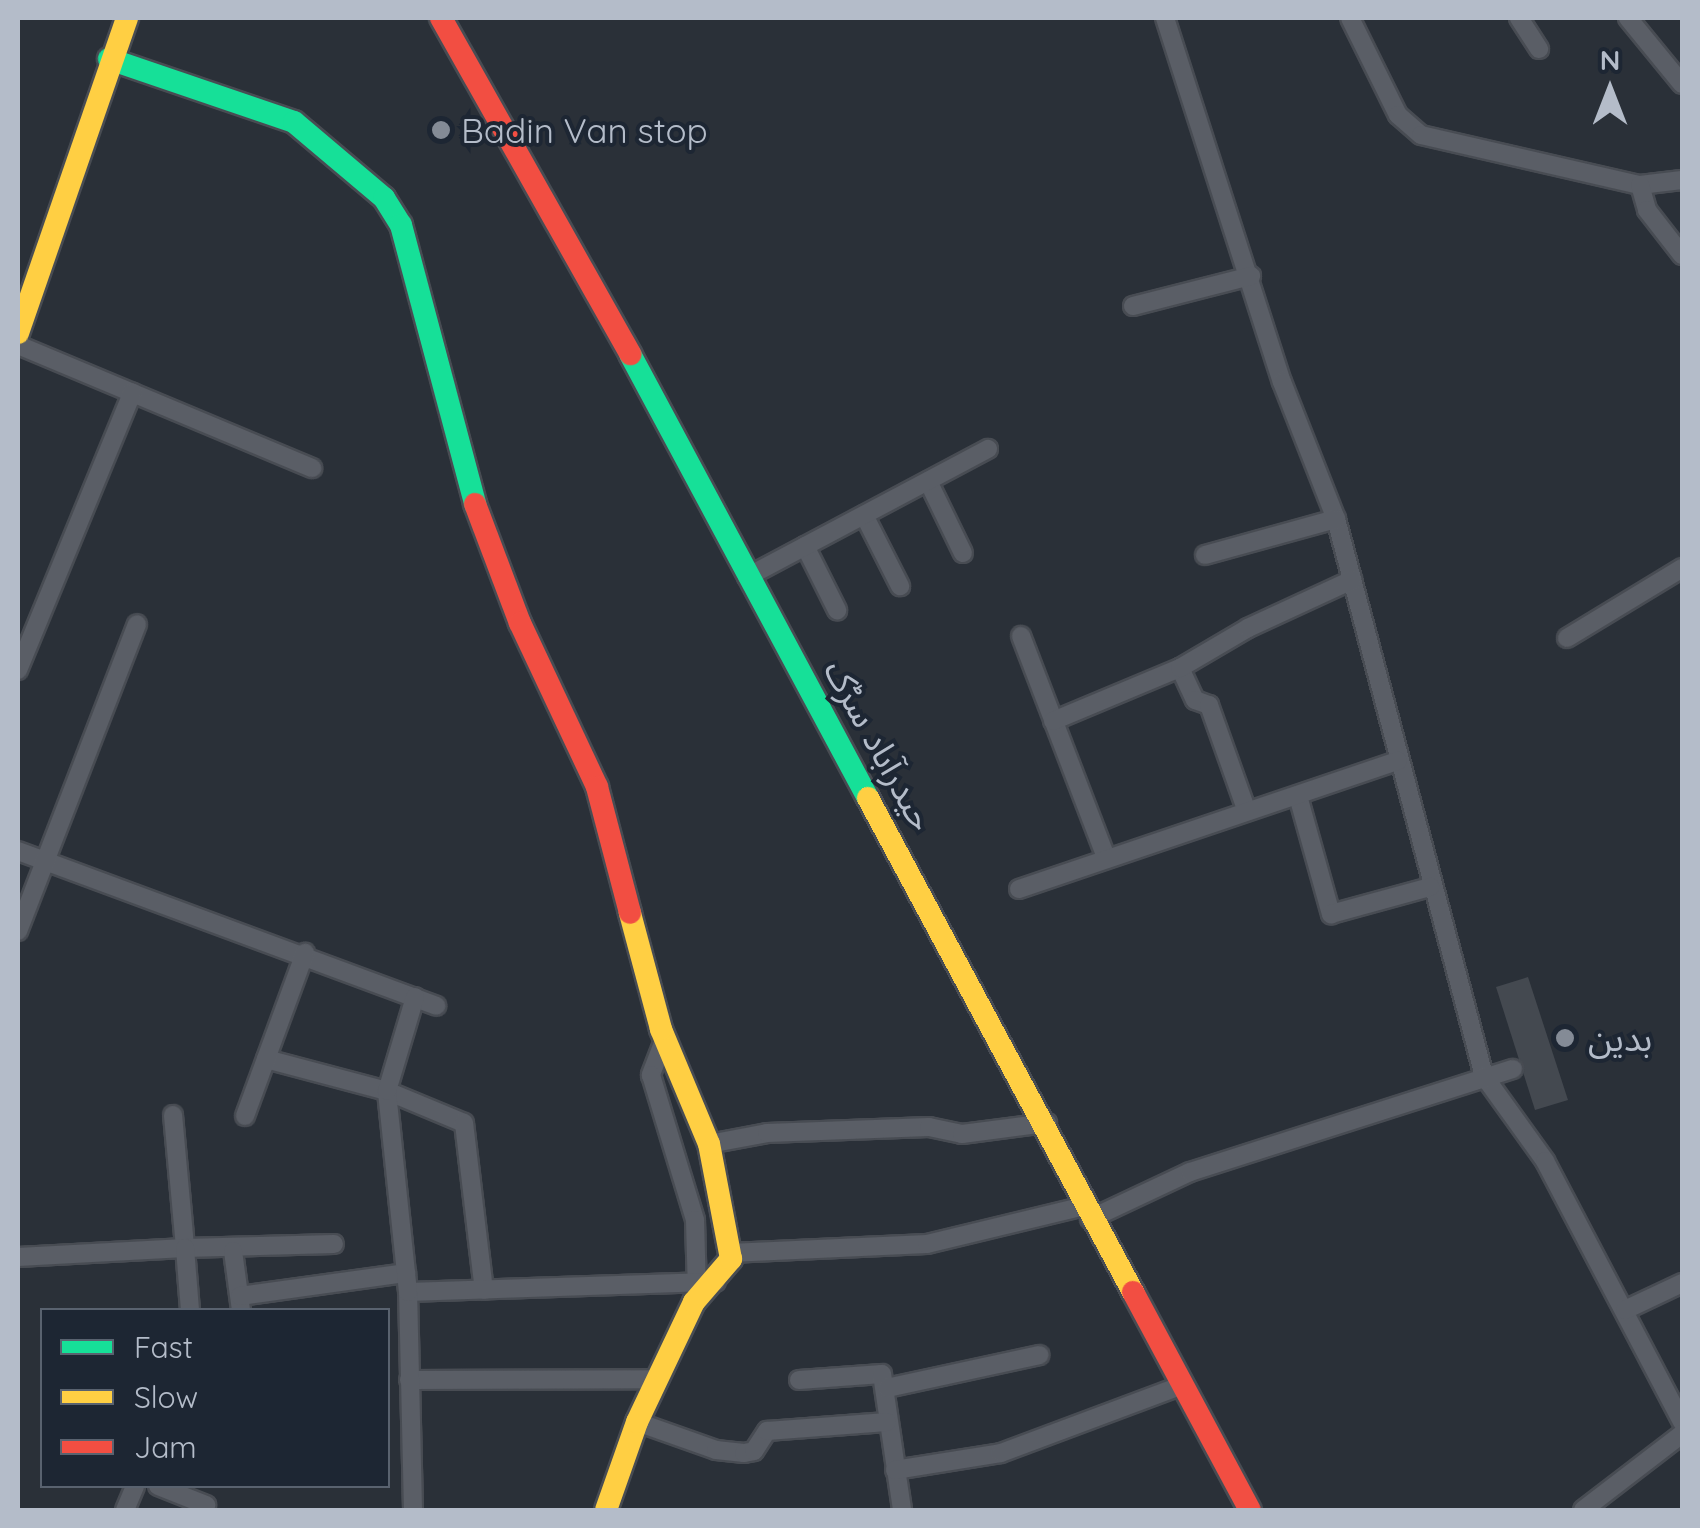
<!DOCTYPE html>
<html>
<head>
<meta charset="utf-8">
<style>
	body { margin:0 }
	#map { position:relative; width:1700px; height:1528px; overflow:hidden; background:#2a3038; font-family:Quicksand,"Noto Sans Arabic",sans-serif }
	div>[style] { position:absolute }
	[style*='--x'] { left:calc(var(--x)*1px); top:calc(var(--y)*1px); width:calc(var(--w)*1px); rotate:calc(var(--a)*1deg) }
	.building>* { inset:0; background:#444950 }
	.roads { filter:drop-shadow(2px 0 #484c53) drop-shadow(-2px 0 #484c53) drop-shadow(0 2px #484c53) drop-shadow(0 -2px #484c53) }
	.street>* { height:18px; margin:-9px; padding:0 9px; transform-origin:9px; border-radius:9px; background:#5a5e66 }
	.fast>* { height:22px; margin:-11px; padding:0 11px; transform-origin:11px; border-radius:11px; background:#16e098 }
	.slow>* { height:22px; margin:-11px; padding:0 11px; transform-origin:11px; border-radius:11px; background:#ffcf43 }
	.jam>* { height:22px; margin:-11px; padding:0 11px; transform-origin:11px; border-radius:11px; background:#f24e42 }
	.dots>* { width:28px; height:28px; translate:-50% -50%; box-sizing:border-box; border:5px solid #1d2633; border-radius:50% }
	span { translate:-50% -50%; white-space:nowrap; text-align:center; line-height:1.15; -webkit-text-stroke:8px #1d2633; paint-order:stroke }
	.poi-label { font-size:35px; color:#b4bcc9 }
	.left { translate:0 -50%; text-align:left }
	.street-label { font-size:35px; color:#b4bcc9 }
	.frame { position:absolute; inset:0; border:20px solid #b4bcc9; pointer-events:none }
	.legend { position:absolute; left:40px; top:1308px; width:350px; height:180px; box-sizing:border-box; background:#1d2633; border:2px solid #59626f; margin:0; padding:12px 18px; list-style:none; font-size:30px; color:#b4bcc9 }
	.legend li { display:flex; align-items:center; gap:20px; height:50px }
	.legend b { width:50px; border:2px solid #59626f }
	.north { position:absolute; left:1560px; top:40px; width:100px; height:100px; -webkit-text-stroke:8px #1d2633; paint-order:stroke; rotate:0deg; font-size:28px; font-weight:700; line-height:40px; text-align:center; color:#b4bcc9 }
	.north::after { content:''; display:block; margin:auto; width:35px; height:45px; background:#b4bcc9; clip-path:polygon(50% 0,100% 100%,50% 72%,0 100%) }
</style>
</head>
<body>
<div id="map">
	<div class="building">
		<i style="clip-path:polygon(1528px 977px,1568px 1100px,1535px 1110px,1496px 987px)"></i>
	</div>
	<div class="roads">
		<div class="street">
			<i style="--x:1165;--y:18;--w:382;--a:72.2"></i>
			<i style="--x:1282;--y:382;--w:147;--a:68.5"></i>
			<i style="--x:1336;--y:519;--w:576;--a:75.12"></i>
			<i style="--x:1484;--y:1076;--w:105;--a:54.3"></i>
			<i style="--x:1545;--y:1161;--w:295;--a:62.3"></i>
			<i style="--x:1350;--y:18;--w:108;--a:63.7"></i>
			<i style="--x:1398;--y:115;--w:30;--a:41"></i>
			<i style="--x:1421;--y:135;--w:225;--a:12.9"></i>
			<i style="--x:1640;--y:185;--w:42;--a:-6.8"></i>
			<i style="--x:1519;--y:18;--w:37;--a:57"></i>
			<i style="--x:1628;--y:18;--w:85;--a:50.7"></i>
			<i style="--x:1640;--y:185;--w:26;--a:74"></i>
			<i style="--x:1647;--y:210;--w:57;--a:52.1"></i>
			<i style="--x:1133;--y:306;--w:122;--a:-14.3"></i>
			<i style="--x:18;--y:345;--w:319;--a:22.7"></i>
			<i style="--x:928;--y:481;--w:80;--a:64.1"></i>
			<i style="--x:864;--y:515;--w:80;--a:63.1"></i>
			<i style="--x:805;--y:546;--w:72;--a:63.4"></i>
			<i style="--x:1205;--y:555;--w:136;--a:-15.4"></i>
			<i style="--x:747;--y:577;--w:273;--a:-28"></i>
			<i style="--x:1021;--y:636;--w:238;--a:69"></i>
			<i style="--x:1567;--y:638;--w:135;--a:-31.3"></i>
			<i style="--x:1180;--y:668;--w:35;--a:65"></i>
			<i style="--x:1195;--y:700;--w:15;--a:20"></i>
			<i style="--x:1209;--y:705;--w:110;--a:70.4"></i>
			<i style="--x:18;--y:670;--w:300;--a:-67.6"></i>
			<i style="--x:1053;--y:721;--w:138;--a:-22.7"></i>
			<i style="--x:1180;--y:668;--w:79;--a:-30.5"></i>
			<i style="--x:1248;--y:628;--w:115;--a:-24.8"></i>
			<i style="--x:1298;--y:796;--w:123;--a:74.4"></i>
			<i style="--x:1331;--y:914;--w:103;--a:-15.3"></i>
			<i style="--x:18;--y:851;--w:446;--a:20.3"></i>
			<i style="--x:1019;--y:889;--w:400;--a:-18.7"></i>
			<i style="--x:18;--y:931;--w:329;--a:-68.8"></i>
			<i style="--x:665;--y:1038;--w:40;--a:111"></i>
			<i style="--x:651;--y:1075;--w:152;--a:73.1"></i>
			<i style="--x:695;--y:1220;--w:73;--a:88.4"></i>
			<i style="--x:266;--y:1059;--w:125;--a:14.8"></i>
			<i style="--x:387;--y:1091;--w:83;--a:22.6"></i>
			<i style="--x:464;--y:1123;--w:168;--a:83.2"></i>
			<i style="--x:173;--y:1115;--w:134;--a:84.8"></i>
			<i style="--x:185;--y:1248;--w:149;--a:-1.5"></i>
			<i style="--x:245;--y:1116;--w:174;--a:-69.8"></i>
			<i style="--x:709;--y:1144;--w:59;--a:-10.7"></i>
			<i style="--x:767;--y:1133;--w:162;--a:-2.1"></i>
			<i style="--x:929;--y:1127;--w:34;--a:12"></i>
			<i style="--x:962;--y:1134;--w:86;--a:-7.4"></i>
			<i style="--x:1090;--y:1219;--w:110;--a:-25.2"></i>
			<i style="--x:1190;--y:1172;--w:339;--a:-17.7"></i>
			<i style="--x:233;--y:1251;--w:60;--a:82.3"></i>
			<i style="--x:730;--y:1253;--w:197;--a:-2.6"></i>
			<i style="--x:927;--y:1244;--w:162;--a:-13.6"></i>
			<i style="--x:18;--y:1257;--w:167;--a:-3.1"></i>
			<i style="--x:185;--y:1248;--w:62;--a:85.4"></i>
			<i style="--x:408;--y:1292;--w:308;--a:-1.9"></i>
			<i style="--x:240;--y:1296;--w:168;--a:-7.9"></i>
			<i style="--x:1625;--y:1310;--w:63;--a:-25.3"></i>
			<i style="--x:409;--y:1380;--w:249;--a:-0.2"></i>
			<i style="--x:799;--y:1380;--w:83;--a:-4.1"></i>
			<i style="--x:882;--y:1374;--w:137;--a:81.6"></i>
			<i style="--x:887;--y:1388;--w:156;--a:-12.2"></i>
			<i style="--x:637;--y:1422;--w:84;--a:19.5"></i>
			<i style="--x:716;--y:1450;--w:28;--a:6"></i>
			<i style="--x:744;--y:1453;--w:10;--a:-11"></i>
			<i style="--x:754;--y:1451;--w:24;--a:-57"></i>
			<i style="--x:767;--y:1431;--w:120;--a:-4.3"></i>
			<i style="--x:895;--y:1470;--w:107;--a:-9.1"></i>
			<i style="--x:1001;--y:1453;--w:194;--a:-20.5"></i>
			<i style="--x:158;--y:1486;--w:52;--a:21.6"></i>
			<i style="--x:125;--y:1510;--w:26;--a:-67"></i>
			<i style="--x:413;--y:1510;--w:218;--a:-91.3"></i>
			<i style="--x:408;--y:1292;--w:202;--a:-96"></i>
			<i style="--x:387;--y:1091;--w:98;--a:-73.4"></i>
			<i style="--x:1583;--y:1510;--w:125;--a:-37.5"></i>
		</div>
		<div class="fast">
			<i style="--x:109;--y:59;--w:195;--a:18.8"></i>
			<i style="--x:294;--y:122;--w:118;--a:40.2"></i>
			<i style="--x:384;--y:198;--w:32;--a:58"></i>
			<i style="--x:401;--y:225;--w:289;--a:75.1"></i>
			<i style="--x:630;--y:354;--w:504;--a:61.81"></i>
		</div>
		<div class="slow">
			<i style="--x:18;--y:333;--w:333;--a:-70.9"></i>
			<i style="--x:868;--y:798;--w:561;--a:61.79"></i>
			<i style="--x:606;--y:1510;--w:93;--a:-70.6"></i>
			<i style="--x:637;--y:1422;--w:133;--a:-64.6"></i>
			<i style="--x:694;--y:1302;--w:57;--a:-49.3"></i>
			<i style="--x:731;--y:1259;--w:117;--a:-100.8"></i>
			<i style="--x:709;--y:1144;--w:125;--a:-112.7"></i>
			<i style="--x:661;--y:1029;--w:120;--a:-105"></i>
		</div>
		<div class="jam">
			<i style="--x:441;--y:18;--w:386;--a:60.6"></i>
			<i style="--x:475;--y:504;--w:127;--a:69.3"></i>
			<i style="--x:520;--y:623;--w:181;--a:64.8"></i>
			<i style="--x:597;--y:787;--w:130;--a:75.3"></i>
			<i style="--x:1133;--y:1292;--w:247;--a:61.8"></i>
		</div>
	</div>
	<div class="dots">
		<i style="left:441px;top:130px;background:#848b96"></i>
		<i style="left:1565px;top:1038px;background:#848b96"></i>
	</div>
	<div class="poi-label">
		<span class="left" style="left:461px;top:130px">Badin Van stop</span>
		<span class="left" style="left:1588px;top:1038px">بدين</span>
	</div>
	<div class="street-label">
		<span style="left:880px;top:745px;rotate:61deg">حیدرآباد سڑک</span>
	</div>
	<div class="frame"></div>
	<ul class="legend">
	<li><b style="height:12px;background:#16e098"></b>Fast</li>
	<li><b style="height:12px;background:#ffcf43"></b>Slow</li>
	<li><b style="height:12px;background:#f24e42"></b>Jam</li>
	</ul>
	<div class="north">N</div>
</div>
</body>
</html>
